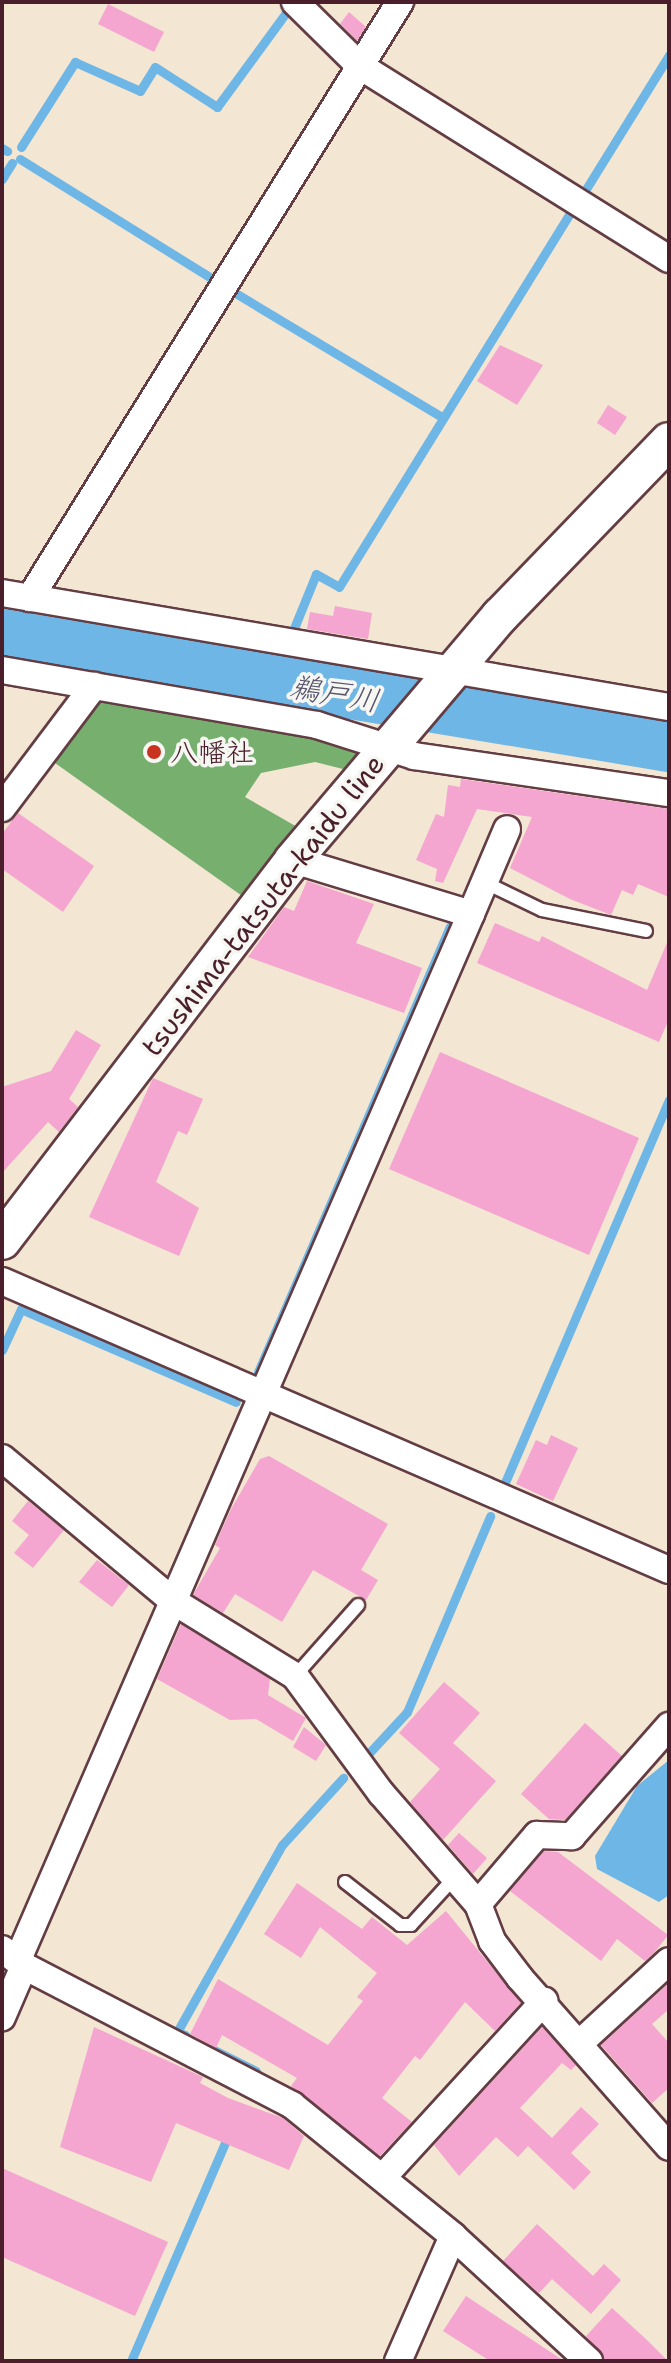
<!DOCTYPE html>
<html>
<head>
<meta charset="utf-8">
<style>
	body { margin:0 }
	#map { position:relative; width:671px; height:2363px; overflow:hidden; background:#f3e6d3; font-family:"Shantell Sans","Klee One",sans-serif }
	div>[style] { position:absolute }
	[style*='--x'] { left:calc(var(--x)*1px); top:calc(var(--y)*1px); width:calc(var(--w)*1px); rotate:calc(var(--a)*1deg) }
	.forest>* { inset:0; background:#77b06e }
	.water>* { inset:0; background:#6eb6e6 }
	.stream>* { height:9px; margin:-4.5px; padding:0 4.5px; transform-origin:4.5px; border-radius:4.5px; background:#6eb6e6 }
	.river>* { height:52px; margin:-26px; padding:0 26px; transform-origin:26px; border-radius:26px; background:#6eb6e6 }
	.building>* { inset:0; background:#f4a5d0 }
	.roads { filter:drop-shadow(2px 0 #633d44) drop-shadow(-2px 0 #633d44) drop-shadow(0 2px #633d44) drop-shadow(0 -2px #633d44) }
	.service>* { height:12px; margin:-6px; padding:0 6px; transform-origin:6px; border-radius:6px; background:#fff }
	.minor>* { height:26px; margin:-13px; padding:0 13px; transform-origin:13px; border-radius:13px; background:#fff }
	.secondary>* { height:36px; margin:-18px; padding:0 18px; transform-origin:18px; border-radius:18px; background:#fff }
	.dots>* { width:22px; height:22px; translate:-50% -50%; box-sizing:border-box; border:4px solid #f6f6f2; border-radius:50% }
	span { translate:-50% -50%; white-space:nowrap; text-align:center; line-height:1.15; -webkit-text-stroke:7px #f6f6f2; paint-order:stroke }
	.poi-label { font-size:28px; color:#4a1f2b }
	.left { translate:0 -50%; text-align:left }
	.street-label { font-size:28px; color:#4a1f2b }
	.water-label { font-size:30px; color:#57546c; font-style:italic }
	.frame { position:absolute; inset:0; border:4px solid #4a1f2b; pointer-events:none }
</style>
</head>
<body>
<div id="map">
	<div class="forest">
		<i style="clip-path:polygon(103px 695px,317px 731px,364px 754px,343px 769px,315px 762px,261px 773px,245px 797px,299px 828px,245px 898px,55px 763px)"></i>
	</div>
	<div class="water">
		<i style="clip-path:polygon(669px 1760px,669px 1895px,659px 1902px,597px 1869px,595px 1856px,637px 1786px)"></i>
	</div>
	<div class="stream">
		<i style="--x:21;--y:147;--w:101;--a:-57.6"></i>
		<i style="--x:75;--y:62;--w:71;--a:24"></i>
		<i style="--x:140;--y:91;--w:28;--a:-58"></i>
		<i style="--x:155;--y:67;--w:74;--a:32.8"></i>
		<i style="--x:217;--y:107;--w:115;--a:-53.8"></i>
		<i style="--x:2;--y:148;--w:6;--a:31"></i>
		<i style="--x:20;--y:159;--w:225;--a:31.9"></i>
		<i style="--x:2;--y:179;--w:19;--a:-58"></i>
		<i style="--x:586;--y:189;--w:158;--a:-58.2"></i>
		<i style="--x:232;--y:291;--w:246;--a:31"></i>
		<i style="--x:290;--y:638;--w:69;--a:-67.9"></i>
		<i style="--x:316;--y:574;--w:26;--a:29"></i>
		<i style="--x:339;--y:587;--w:441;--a:-58.3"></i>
		<i style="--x:104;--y:677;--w:23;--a:-72"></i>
		<i style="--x:2;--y:1350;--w:45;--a:-65.1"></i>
		<i style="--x:21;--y:1309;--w:234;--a:23.4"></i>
		<i style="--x:258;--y:1372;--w:485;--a:-66.7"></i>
		<i style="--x:503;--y:1487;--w:421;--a:-66.8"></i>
		<i style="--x:370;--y:1752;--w:54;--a:-47.2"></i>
		<i style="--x:407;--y:1712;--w:213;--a:-67"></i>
		<i style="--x:185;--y:2035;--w:9;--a:-159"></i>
		<i style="--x:177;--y:2032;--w:214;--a:-60.7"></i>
		<i style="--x:282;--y:1845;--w:91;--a:-47.7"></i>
		<i style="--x:212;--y:2049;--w:49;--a:26.6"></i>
		<i style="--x:131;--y:2361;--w:248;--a:-66.7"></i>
	</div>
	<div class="river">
		<i style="--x:2;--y:635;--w:676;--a:9.45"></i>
	</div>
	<div class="building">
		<i style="clip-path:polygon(108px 4px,164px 32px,154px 52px,98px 24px)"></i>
		<i style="clip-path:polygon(349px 12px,366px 27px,357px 41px,340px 24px)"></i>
		<i style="clip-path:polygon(500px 345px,543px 365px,517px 405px,477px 381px)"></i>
		<i style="clip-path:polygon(608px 405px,627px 417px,615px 435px,597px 423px)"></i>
		<i style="clip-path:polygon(335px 606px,372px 613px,368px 639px,307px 629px,310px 612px,333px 616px)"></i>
		<i style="clip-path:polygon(461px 779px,669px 809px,669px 897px,638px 884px,633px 895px,622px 890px,611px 915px,570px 899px,510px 868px,532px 817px,477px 809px,443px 883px,435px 881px,437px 869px,416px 860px,436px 814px,444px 817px,448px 785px,460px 787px)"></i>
		<i style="clip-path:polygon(18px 813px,94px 866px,63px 912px,2px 869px,2px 834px)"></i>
		<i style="clip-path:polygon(307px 881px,374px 904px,356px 943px,422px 968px,404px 1013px,248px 957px,284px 907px,294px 911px)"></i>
		<i style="clip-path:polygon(495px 923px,539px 942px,542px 936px,647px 990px,669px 938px,669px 1019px,659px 1042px,477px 963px)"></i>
		<i style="clip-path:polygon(76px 1030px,101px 1045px,69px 1099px,78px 1107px,59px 1132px,48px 1122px,2px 1173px,2px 1087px,51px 1071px)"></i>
		<i style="clip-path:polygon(440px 1052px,639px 1138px,589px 1255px,389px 1169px)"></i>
		<i style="clip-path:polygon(153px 1078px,203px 1099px,187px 1135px,178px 1131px,156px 1182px,199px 1208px,179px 1256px,89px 1217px)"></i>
		<i style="clip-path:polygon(551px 1435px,578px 1448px,553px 1501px,516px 1484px,536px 1440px,547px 1445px)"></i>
		<i style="clip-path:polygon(269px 1456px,388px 1524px,361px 1570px,378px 1580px,366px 1600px,313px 1570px,282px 1622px,235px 1594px,223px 1613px,193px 1595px,220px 1548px,215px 1545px,231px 1509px,260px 1459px)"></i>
		<i style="clip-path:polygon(28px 1501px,64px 1530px,33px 1568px,14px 1553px,29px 1535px,12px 1521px)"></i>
		<i style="clip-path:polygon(97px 1560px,129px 1585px,112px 1607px,79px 1582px)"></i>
		<i style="clip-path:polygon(181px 1624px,270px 1679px,268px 1695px,306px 1718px,293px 1741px,256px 1719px,230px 1720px,157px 1679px)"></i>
		<i style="clip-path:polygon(444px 1682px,480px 1713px,453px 1743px,496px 1781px,443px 1840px,410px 1802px,440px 1769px,399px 1733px)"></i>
		<i style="clip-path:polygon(585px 1723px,622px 1756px,565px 1820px,549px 1819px,521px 1794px)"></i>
		<i style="clip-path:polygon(304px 1727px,326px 1745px,316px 1761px,293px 1747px)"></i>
		<i style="clip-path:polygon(459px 1833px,487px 1858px,473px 1874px,448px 1845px)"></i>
		<i style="clip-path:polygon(544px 1851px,558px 1852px,668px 1935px,654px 1953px,645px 1961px,617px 1939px,601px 1961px,510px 1891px)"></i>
		<i style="clip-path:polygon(297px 1883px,362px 1929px,372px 1917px,407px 1945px,446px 1911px,521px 2003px,495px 2031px,465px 2002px,420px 2060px,415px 2056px,382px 2098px,412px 2122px,380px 2156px,291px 2086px,297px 2078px,222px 2035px,216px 2048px,190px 2034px,218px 1979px,328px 2045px,363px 2001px,357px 1997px,377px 1973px,320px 1927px,301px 1958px,264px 1934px)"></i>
		<i style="clip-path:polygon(669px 1983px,669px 2009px,652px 2024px,669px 2043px,669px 2088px,652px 2103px,601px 2045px)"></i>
		<i style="clip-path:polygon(94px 2027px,203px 2077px,200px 2083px,228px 2098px,283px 2118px,304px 2136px,289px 2170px,176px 2123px,151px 2182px,60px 2147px)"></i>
		<i style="clip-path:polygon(542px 2027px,576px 2065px,571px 2070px,562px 2063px,520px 2108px,552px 2138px,581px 2107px,599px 2124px,571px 2153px,591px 2172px,574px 2190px,528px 2146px,518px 2157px,496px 2137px,459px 2176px,434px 2145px)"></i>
		<i style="clip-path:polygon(2px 2168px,168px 2242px,135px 2316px,2px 2257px)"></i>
		<i style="clip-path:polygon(537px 2224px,593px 2276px,604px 2264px,621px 2280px,591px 2314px,552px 2279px,539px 2293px,503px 2261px)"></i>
		<i style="clip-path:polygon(466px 2296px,564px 2361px,490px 2361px,443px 2331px)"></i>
		<i style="clip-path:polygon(612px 2308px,648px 2341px,668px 2361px,605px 2361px,586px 2336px)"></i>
	</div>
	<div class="roads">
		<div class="service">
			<i style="--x:484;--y:882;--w:64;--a:25.8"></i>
			<i style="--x:542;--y:910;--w:106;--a:11.4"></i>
			<i style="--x:295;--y:1676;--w:95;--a:-48.4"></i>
			<i style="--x:345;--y:1882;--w:70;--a:38"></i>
			<i style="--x:400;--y:1925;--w:11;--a:0"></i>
			<i style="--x:411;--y:1925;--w:65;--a:-47.5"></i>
		</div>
		<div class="minor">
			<i style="--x:295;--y:2;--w:91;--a:44.6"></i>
			<i style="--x:360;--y:66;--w:364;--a:32"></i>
			<i style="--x:2;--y:593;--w:677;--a:9.7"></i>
			<i style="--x:30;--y:598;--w:702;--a:-58.17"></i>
			<i style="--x:2;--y:670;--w:320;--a:9.9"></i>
			<i style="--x:317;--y:725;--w:102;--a:17.7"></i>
			<i style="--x:414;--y:756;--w:258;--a:8.3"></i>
			<i style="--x:2;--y:808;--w:153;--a:-53"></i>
			<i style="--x:471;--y:914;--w:92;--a:-67"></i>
			<i style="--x:2;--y:1281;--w:727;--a:23.43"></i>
			<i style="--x:2;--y:1458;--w:223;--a:39.9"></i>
			<i style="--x:173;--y:1601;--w:143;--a:31.6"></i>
			<i style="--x:295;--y:1676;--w:145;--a:53.7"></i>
			<i style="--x:381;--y:1793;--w:147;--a:48.9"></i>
			<i style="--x:478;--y:1904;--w:40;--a:69"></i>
			<i style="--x:492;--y:1941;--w:46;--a:52.9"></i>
			<i style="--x:520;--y:1978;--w:225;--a:48.6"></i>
			<i style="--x:478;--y:1904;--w:91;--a:-49.5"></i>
			<i style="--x:537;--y:1835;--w:35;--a:2"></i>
			<i style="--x:572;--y:1836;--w:147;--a:-48.6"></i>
			<i style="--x:2;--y:1949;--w:28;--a:38"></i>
			<i style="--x:24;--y:1966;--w:56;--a:113.3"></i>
			<i style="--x:19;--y:1957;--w:1137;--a:-66.57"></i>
			<i style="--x:471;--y:914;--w:186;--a:-163.1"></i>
			<i style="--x:24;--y:1966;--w:302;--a:27.4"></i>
			<i style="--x:292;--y:2105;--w:208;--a:39.1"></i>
			<i style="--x:453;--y:2236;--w:137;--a:113.7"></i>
			<i style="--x:582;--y:2041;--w:118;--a:-42.6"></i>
			<i style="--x:383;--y:2177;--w:239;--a:-47.5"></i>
			<i style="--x:453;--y:2236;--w:185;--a:42.6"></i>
		</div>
		<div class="secondary">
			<i style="--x:2;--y:1241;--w:479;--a:-52.6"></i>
			<i style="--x:293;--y:860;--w:320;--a:-49.7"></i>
			<i style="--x:500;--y:616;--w:243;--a:-46"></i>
		</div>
	</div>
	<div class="dots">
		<i style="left:154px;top:752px;background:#c8321e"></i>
	</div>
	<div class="poi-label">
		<span class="left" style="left:170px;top:752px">八幡社</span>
	</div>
	<div class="street-label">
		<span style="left:263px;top:905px;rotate:-52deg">tsushima-tatsuta-kaidu line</span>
	</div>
	<div class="water-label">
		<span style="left:335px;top:694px;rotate:10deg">鵜戸川</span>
	</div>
	<div class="frame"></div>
</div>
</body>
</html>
